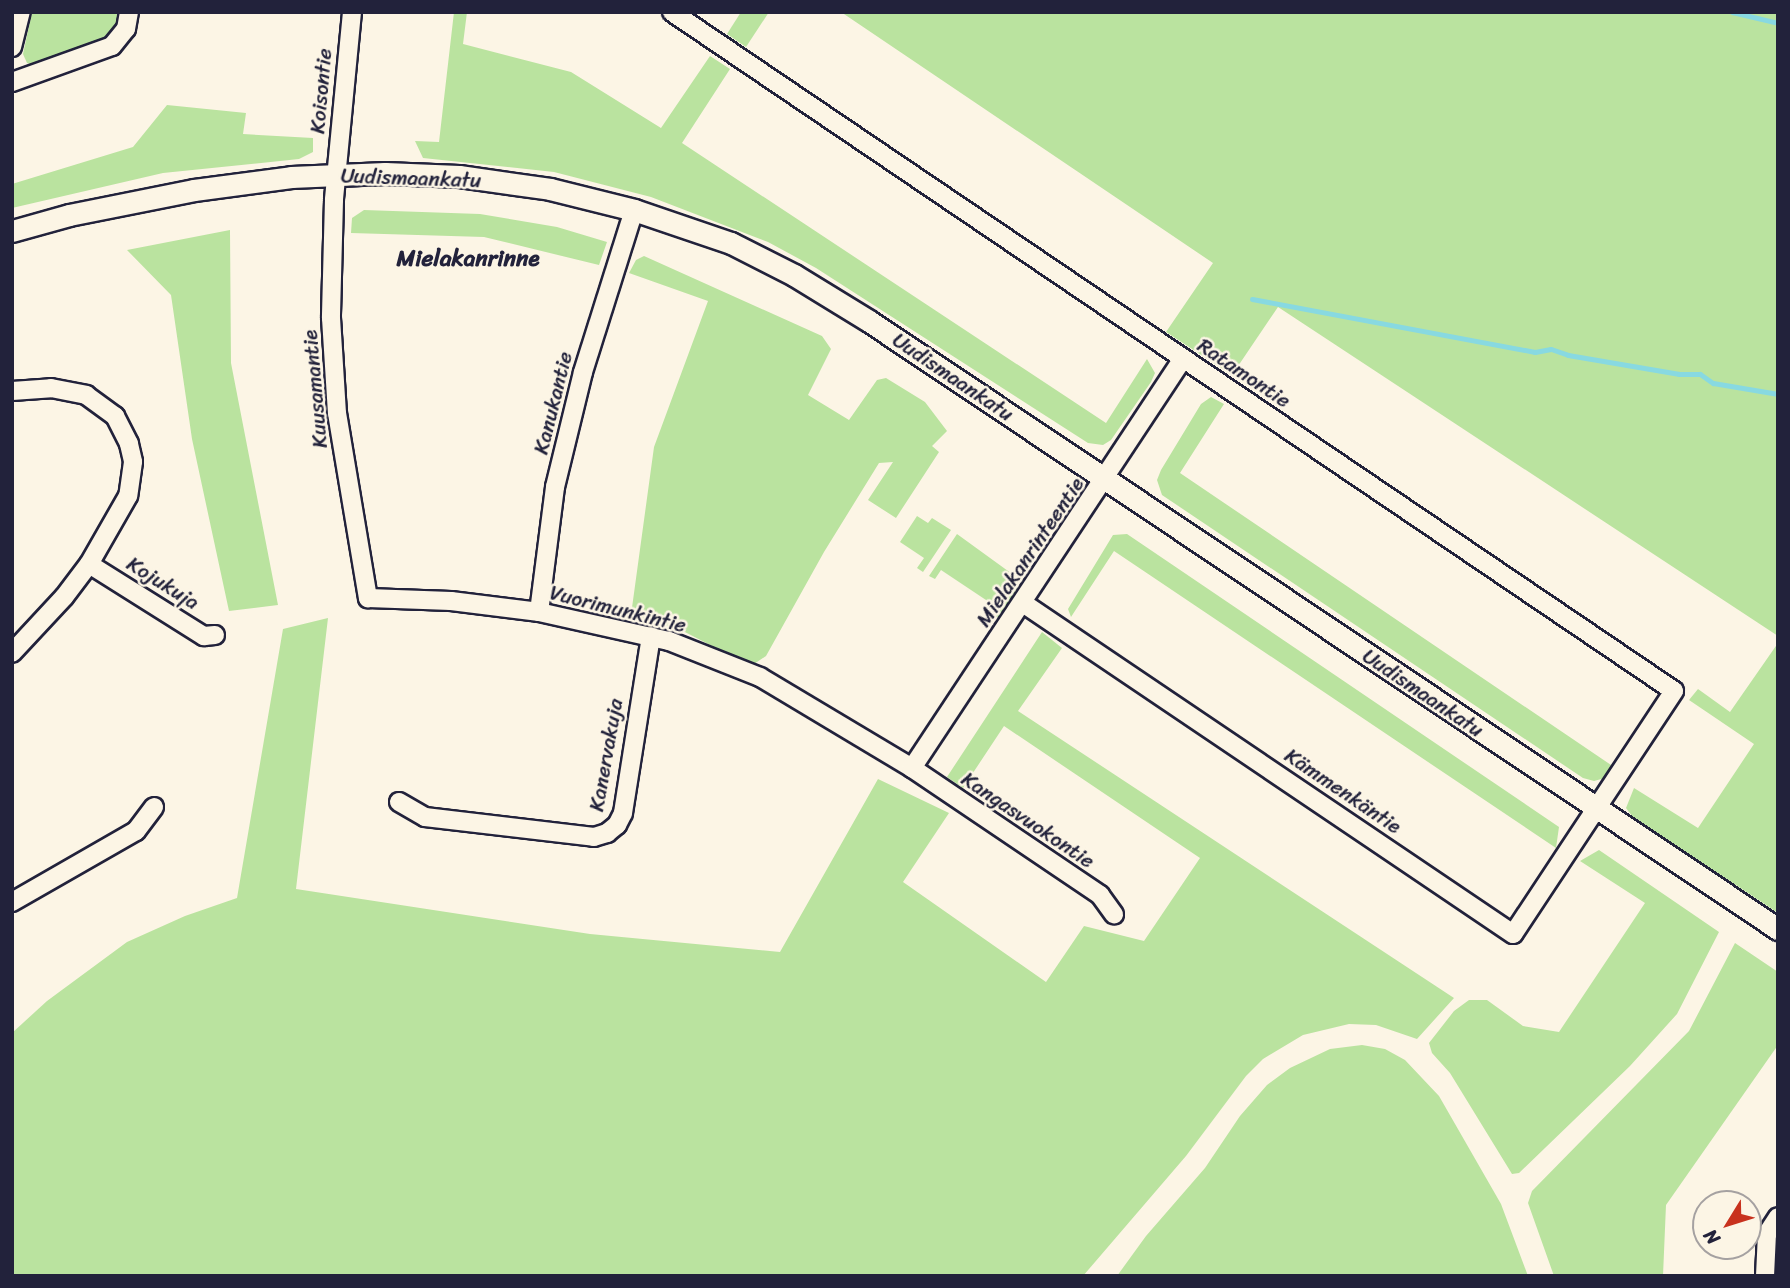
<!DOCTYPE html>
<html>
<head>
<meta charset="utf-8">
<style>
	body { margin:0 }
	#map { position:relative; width:1790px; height:1288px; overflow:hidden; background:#fcf5e5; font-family:Sriracha,sans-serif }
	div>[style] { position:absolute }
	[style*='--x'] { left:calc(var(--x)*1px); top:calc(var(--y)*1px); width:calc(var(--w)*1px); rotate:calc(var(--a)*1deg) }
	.green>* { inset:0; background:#bae39f }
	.stream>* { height:5px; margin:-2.5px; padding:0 2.5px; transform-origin:2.5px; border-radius:2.5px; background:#88d9e1 }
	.roads { filter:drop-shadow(2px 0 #22223b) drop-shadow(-2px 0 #22223b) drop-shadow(0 2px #22223b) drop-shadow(0 -2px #22223b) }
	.minor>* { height:18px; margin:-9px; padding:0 9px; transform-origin:9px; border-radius:9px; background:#fcf5e5 }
	.tertiary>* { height:21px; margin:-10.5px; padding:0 10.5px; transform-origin:10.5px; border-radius:10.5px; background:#fcf5e5 }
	span { translate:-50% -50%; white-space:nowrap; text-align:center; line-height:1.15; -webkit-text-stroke:5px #fcf5e5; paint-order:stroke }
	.street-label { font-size:21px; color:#22223b }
	.neighbourhood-label { font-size:23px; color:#22223b; font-weight:700 }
	.frame { position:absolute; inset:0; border:14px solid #22223b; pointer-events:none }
	.north { position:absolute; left:1692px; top:1190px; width:70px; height:70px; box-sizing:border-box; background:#fcf5e5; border:2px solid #a5a1a1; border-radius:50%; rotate:232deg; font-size:19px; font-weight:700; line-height:28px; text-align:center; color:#22223b }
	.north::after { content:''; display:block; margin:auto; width:24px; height:32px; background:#c8321e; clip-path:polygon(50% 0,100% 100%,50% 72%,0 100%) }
</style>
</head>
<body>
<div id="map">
	<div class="green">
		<i style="clip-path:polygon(32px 12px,124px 12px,115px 36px,35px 66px,27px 63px,23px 54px)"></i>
		<i style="clip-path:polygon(454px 12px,467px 12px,463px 44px,571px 72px,661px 128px,710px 56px,730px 69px,682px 143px,1106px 423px,1147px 359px,1155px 373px,1151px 382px,1111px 440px,1103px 445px,1088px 443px,816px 268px,768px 242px,651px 197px,554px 172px,423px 158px,415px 141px,439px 142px)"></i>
		<i style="clip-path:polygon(741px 12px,769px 12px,746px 47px,727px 34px)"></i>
		<i style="clip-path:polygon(841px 12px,1778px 12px,1778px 636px,1278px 307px,1232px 375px,1166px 332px,1213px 263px)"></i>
		<i style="clip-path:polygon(167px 105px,246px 113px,243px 134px,313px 138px,313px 152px,299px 159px,163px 173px,12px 208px,12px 184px,133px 147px)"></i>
		<i style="clip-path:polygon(364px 210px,480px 214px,557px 227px,607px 242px,599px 265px,484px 237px,351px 233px,352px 218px)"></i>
		<i style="clip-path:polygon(230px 230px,231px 363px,278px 605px,229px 611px,192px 439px,171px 295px,127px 250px)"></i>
		<i style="clip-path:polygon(644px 256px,822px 336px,831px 349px,808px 395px,849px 420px,877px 380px,886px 378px,925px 402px,947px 431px,932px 446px,939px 452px,896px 518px,868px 500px,893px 462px,879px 463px,824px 552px,766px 656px,754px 664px,745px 663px,683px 631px,631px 615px,654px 447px,708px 301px,629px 273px,636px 260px)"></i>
		<i style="clip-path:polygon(1211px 397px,1224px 404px,1180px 473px,1614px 767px,1605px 778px,1594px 781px,1583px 778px,1162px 495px,1157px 480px,1161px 470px,1201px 404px)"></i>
		<i style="clip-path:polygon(917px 516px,928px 523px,932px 518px,951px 530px,923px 572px,917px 568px,924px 558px,900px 542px)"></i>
		<i style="clip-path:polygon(957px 534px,1019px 579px,1014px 598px,1001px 616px,992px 618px,998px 608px,941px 570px,935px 579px,929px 576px)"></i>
		<i style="clip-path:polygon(1127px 534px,1559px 827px,1556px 848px,1114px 551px,1071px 617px,1068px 609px,1113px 535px)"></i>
		<i style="clip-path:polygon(328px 618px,296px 889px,590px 934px,780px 952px,878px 779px,949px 813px,903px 882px,1046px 982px,1084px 926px,1144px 941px,1200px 858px,1004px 726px,963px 788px,947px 777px,1042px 632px,1062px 648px,1018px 711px,1454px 998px,1417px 1039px,1376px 1025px,1349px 1024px,1303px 1035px,1263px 1059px,1246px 1076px,1186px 1156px,1083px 1276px,12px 1276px,12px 1033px,47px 1001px,127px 942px,185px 916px,237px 898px,283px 629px)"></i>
		<i style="clip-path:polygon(1778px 643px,1778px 913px,1632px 816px,1626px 808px,1634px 788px,1698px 828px,1754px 744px,1689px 700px,1698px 689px,1730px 712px)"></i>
		<i style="clip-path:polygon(1599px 850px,1719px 932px,1677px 1014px,1630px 1066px,1519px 1173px,1512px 1174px,1450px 1073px,1432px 1053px,1429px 1043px,1454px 1011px,1469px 1000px,1487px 1000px,1523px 1026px,1559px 1032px,1645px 903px,1580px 861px)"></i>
		<i style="clip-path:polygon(1735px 943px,1778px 972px,1778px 1045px,1666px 1205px,1663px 1276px,1554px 1276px,1528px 1203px,1532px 1191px,1689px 1031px)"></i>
		<i style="clip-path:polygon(1362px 1045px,1385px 1049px,1405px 1060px,1439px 1096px,1501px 1204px,1528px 1276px,1117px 1276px,1146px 1236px,1205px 1168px,1240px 1116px,1267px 1085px,1290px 1068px,1330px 1049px)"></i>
	</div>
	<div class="stream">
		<i style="--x:1732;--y:12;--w:47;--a:13.4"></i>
		<i style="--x:1252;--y:299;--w:288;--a:10.6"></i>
		<i style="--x:1535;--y:352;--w:16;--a:-11"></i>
		<i style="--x:1551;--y:349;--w:18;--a:19"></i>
		<i style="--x:1568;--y:355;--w:113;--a:9.7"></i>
		<i style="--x:1679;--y:374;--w:21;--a:0"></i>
		<i style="--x:1700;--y:374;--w:16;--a:35"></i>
		<i style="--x:1713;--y:383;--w:66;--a:9.6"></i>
	</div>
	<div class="roads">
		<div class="minor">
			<i style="--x:352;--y:12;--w:189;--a:95.5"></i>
			<i style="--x:334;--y:200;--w:118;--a:91.5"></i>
			<i style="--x:331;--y:318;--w:95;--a:86.4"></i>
			<i style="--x:337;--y:413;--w:188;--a:80.5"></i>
			<i style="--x:368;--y:598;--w:83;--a:2.1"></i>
			<i style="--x:451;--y:601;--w:89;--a:7.1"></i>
			<i style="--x:539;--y:612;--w:133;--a:12.6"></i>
			<i style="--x:669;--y:641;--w:98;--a:21.6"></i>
			<i style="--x:760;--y:677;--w:177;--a:30.9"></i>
			<i style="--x:912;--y:768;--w:227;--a:34"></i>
			<i style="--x:1100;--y:895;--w:24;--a:54"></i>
			<i style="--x:672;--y:12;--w:1210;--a:34.12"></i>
			<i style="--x:1674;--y:691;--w:291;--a:123.5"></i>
			<i style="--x:1513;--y:934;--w:591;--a:-145.96"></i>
			<i style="--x:12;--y:47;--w:36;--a:-76"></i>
			<i style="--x:12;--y:82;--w:106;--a:-19.8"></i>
			<i style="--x:112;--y:46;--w:22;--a:-51"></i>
			<i style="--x:126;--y:29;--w:17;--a:-80"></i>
			<i style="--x:12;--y:391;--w:39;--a:-4"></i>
			<i style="--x:51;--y:388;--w:36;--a:11"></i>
			<i style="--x:86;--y:395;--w:36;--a:36"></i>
			<i style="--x:115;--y:416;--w:31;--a:63"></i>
			<i style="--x:129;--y:444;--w:18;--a:77"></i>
			<i style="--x:133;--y:462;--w:34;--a:98"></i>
			<i style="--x:128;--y:496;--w:78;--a:119.8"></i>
			<i style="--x:89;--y:564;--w:41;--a:127.1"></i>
			<i style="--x:64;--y:597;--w:76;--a:132.9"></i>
			<i style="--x:89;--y:564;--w:136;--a:32.1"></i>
			<i style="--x:204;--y:636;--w:11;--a:-5"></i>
			<i style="--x:539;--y:612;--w:126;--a:-82.7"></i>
			<i style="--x:555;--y:487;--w:118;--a:-76.3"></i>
			<i style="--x:583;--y:372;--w:170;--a:-72.5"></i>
			<i style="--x:912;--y:768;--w:491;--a:-56.5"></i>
			<i style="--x:399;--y:802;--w:30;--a:30"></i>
			<i style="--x:425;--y:817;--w:170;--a:6.7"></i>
			<i style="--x:594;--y:837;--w:14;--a:-17"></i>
			<i style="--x:607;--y:833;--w:13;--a:-39"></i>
			<i style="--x:617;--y:825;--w:13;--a:-63"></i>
			<i style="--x:623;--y:813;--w:179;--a:-81"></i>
			<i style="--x:12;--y:902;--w:143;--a:-29.8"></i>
			<i style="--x:136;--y:831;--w:30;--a:-53"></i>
			<i style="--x:1765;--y:1276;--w:42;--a:-87.3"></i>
			<i style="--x:1767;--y:1234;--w:20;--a:-57"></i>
		</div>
		<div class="tertiary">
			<i style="--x:12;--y:231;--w:59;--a:-15.7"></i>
			<i style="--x:69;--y:215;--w:127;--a:-11.3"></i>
			<i style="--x:194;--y:190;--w:98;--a:-7.6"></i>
			<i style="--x:291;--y:177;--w:94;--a:-2.4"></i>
			<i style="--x:385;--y:173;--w:74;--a:2.3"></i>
			<i style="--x:459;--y:176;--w:92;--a:8.1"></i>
			<i style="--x:550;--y:189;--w:87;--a:14"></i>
			<i style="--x:634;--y:210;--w:102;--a:18.8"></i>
			<i style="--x:731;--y:243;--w:71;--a:26.9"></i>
			<i style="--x:794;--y:275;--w:88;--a:31.5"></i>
			<i style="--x:869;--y:321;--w:1094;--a:33.78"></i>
		</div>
	</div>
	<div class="street-label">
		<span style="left:321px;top:91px;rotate:-85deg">Koisontie</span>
		<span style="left:411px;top:178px;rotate:2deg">Uudismaankatu</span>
		<span style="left:1244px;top:373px;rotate:34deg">Ratamontie</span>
		<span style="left:953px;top:377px;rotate:34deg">Uudismaankatu</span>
		<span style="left:315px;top:389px;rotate:-95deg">Kuusamantie</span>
		<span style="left:553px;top:403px;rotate:-76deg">Kanukantie</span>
		<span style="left:1030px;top:552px;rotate:-56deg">Mielakanrinteentie</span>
		<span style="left:163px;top:583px;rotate:32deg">Kojukuja</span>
		<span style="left:618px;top:609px;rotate:14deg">Vuorimunkintie</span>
		<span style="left:1423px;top:693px;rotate:34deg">Uudismaankatu</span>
		<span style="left:606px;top:755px;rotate:-80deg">Kanervakuja</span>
		<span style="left:1343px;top:791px;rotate:34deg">Kämmenkäntie</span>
		<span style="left:1028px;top:820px;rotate:34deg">Kangasvuokontie</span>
	</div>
	<div class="neighbourhood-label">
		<span style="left:468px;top:259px">Mielakanrinne</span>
	</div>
	<div class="frame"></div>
	<div class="north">N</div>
</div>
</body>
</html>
